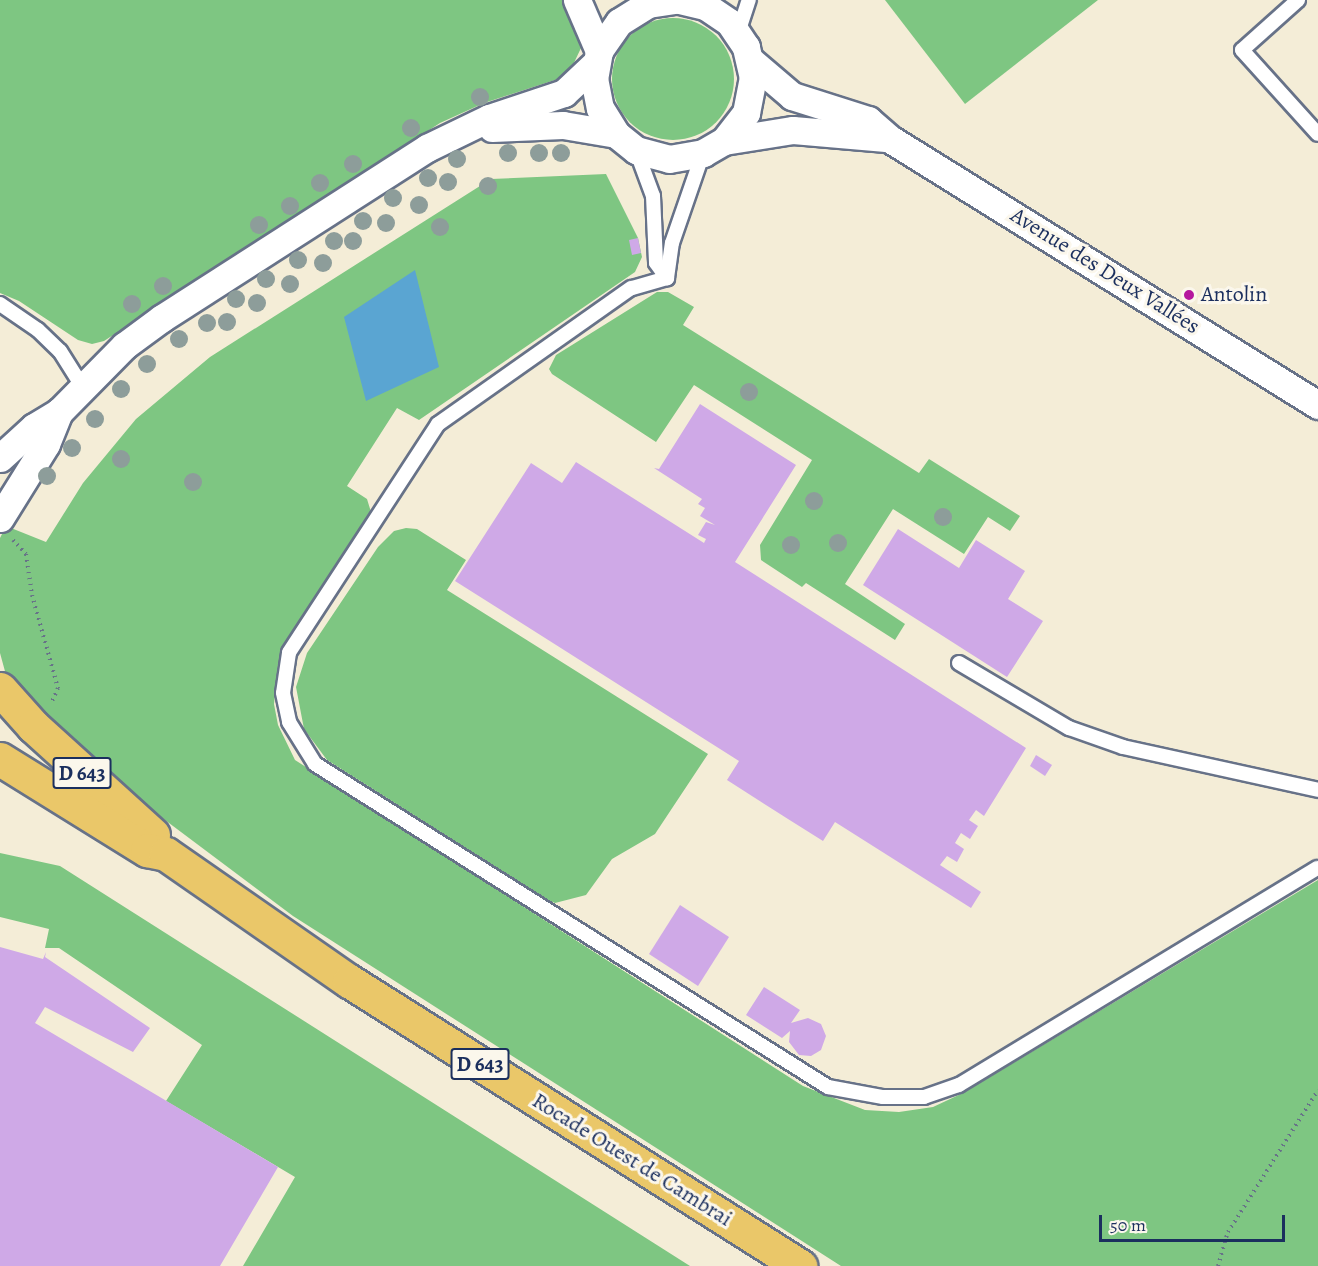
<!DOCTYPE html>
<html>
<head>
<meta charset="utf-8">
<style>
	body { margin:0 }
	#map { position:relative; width:1318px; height:1266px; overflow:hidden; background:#f4edd7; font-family:Alegreya,serif }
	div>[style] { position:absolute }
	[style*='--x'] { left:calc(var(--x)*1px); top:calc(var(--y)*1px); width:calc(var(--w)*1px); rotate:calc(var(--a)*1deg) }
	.green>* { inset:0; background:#7ec682 }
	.round { border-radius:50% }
	.water>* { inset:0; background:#5aa5d2 }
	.building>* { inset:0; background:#cfa9e7 }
	.path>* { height:4px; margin-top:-2px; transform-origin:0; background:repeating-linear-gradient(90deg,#677288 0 1.5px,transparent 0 6px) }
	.roads { filter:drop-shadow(2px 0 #677288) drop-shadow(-2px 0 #677288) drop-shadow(0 2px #677288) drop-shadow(0 -2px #677288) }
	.lane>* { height:14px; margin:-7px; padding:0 7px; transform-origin:7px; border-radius:7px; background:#fff }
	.street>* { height:27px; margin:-13.5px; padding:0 13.5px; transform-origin:13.5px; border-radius:13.5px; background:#fff }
	.highway>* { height:33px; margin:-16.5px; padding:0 16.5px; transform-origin:16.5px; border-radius:16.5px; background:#eac769 }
	.trees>* { width:18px; height:18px; margin:-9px; border-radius:50%; background:#8d9d9a }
	.dots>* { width:16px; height:16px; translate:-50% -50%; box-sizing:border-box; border:3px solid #fbf7ec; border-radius:50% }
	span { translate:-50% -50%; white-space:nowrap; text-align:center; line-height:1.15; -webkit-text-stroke:6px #fbf7ec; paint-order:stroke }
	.shield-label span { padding:2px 4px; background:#fbf7ec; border:2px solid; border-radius:4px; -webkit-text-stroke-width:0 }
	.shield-label { font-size:21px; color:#1b2f5e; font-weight:700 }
	.street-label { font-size:22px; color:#1b2f5e }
	.poi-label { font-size:22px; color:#1b2f5e }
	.left { translate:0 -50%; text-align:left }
	.scale { position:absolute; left:1099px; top:1215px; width:186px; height:27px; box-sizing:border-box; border:3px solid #1b2f5e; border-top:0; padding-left:8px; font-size:18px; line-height:21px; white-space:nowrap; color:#1b2f5e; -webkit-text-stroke:4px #fbf7ec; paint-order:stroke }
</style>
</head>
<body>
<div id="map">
	<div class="green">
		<i style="clip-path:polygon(0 0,565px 0,580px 24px,581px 48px,572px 67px,558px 79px,484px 103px,440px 123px,104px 341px,92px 344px,78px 340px,19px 301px,0 293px)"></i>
		<i style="clip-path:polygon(885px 0,1098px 0,965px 104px)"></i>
		<i class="round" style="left:612px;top:18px;width:122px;height:122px"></i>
		<i style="clip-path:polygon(606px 174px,638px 238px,642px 257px,635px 272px,419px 420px,397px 408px,347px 486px,367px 499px,371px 512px,288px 638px,278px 665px,274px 704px,278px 725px,295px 760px,803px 1086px,865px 1110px,899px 1112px,933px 1107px,963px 1093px,1318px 880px,1318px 1266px,841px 1266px,293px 916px,89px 763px,6px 675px,0 653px,0 538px,6px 526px,46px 542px,83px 483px,136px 419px,210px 357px,491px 179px)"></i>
		<i style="clip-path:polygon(657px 292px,668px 292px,694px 307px,683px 325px,919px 473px,929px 459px,1020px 516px,1010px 531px,988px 517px,964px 554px,893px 509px,845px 584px,905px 624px,895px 640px,806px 583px,802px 587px,761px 560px,760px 545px,812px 460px,694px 385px,656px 442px,552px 374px,549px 369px,556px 355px)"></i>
		<i style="clip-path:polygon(406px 528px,417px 529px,466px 560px,447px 590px,708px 754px,655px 834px,612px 859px,586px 895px,555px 903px,548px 900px,327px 760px,304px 729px,296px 687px,307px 653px,378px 547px,394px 531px)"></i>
		<i style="clip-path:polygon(0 853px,60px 866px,690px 1266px,243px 1266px,295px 1177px,166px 1101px,202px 1045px,59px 948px,45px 948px,49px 929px,0 917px)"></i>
	</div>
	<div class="water">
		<i style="clip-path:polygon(415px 270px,439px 367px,366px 401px,344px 317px)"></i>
	</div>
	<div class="building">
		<i style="clip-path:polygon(638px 238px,641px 253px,632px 255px,629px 240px)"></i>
		<i style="clip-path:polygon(700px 404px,796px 465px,735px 562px,1026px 748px,984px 816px,976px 810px,969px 820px,978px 826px,970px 839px,961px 833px,955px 843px,964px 849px,957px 862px,947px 856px,940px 865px,981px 892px,971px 908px,835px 822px,823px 841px,788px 819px,727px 780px,739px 761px,455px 581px,531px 463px,562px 483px,576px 462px,704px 543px,706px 539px,698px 535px,706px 522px,715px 525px,700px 516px,705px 508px,698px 504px,702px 499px,654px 468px,659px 469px)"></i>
		<i style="clip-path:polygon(898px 529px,959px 568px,976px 540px,1025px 571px,1008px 599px,1043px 621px,1007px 677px,863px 585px)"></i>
		<i style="clip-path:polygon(1036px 755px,1052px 765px,1045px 776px,1030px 766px)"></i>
		<i style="clip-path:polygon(680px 905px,729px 937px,698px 986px,649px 954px)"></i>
		<i style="clip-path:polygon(0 947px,43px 959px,46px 952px,45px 957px,150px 1028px,133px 1052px,45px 1007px,35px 1023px,278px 1167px,220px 1266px,0 1266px)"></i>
		<i style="clip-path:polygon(764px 987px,800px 1010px,791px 1023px,808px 1018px,821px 1024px,826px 1036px,821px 1050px,811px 1056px,799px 1055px,789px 1042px,790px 1031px,782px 1038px,746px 1015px)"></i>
	</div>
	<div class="path">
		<i style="--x:13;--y:540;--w:19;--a:47"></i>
		<i style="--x:26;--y:554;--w:41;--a:81.7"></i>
		<i style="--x:32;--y:595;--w:97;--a:74.4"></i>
		<i style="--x:58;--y:688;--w:17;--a:114"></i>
		<i style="--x:1218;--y:1266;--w:35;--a:-74"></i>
		<i style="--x:1228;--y:1232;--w:168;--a:-57.6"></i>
	</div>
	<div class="roads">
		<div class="lane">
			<i style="--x:1298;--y:0;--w:75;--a:138.2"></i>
			<i style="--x:1242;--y:50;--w:113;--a:47.9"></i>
			<i style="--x:738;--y:33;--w:35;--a:-72"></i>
			<i style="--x:636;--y:150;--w:49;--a:69.7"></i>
			<i style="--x:653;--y:196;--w:67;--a:87.4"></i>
			<i style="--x:656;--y:263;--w:19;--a:54"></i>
			<i style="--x:667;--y:278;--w:37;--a:164"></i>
			<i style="--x:631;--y:288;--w:236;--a:144.8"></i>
			<i style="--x:438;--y:424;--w:273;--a:123.1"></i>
			<i style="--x:289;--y:653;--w:40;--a:98.5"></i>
			<i style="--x:283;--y:693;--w:30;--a:78"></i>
			<i style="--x:289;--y:722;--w:49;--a:58.2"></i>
			<i style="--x:315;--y:764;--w:606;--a:32.2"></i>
			<i style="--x:828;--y:1087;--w:56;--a:10.3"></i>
			<i style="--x:883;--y:1097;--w:41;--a:0"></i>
			<i style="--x:924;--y:1097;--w:37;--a:-19"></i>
			<i style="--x:959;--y:1085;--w:419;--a:-31.2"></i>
			<i style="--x:667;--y:278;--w:35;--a:-82"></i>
			<i style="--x:672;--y:243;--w:95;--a:-71"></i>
			<i style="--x:0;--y:304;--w:46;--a:34.4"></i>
			<i style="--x:38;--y:330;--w:30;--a:44"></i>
			<i style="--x:60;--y:351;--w:41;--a:57.8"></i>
			<i style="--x:959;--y:663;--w:128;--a:30.6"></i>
			<i style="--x:1069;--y:728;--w:57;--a:19.4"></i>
			<i style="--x:1123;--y:747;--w:200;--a:12.4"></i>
		</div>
		<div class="street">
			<i style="--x:577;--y:0;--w:56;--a:66.7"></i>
			<i style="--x:675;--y:0;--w:27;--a:172"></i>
			<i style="--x:648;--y:4;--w:34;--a:148"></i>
			<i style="--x:619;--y:22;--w:35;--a:125"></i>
			<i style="--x:599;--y:51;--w:27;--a:100"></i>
			<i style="--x:594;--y:78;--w:31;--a:79"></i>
			<i style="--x:600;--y:108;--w:31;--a:58"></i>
			<i style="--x:616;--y:134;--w:26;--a:39"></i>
			<i style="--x:636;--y:150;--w:34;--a:15"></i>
			<i style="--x:669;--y:159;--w:35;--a:-10"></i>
			<i style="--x:703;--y:153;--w:24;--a:-30"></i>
			<i style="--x:724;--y:141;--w:36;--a:-52"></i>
			<i style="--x:746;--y:113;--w:36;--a:-79"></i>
			<i style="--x:753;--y:78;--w:32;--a:-103"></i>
			<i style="--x:746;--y:47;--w:30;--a:-124"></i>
			<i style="--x:729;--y:22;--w:29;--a:-146"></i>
			<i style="--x:705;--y:6;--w:28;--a:-167"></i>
			<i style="--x:751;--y:61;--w:54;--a:40.5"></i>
			<i style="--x:792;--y:96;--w:80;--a:17.5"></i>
			<i style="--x:868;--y:120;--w:29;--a:41"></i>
			<i style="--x:890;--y:139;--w:504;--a:31.86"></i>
			<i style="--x:492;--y:128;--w:71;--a:-2.4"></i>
			<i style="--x:563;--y:125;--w:54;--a:9.6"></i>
			<i style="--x:724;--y:141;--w:70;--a:-9.1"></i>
			<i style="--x:793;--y:130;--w:93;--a:4.9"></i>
			<i style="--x:0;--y:458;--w:46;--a:-42.4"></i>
			<i style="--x:34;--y:427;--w:29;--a:-31"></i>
			<i style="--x:59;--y:412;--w:93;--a:-45.4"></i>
			<i style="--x:124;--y:346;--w:47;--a:-36.4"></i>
			<i style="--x:162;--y:318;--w:315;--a:-32.7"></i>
			<i style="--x:427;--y:148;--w:69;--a:-25.8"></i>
			<i style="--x:489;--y:118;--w:79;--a:-18.4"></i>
			<i style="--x:564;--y:93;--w:44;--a:-43.2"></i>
			<i style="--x:0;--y:518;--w:87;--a:-58.1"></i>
			<i style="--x:46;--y:444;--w:35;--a:-68"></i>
		</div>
		<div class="highway">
			<i style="--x:0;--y:689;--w:50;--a:48.3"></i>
			<i style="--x:33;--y:726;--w:162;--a:42.2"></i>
			<i style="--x:0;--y:759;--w:173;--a:31.8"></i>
			<i style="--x:147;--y:850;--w:19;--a:12"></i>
			<i style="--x:166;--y:854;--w:223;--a:34.8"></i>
			<i style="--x:349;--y:981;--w:534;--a:32.29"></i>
		</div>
	</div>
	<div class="trees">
		<i style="left:480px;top:97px"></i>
		<i style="left:411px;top:128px"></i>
		<i style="left:508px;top:153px"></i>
		<i style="left:539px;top:153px"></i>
		<i style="left:561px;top:153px"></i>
		<i style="left:457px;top:159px"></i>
		<i style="left:353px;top:164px"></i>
		<i style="left:428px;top:178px"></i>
		<i style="left:448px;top:182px"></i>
		<i style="left:320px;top:183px"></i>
		<i style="left:488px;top:186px"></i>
		<i style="left:393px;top:198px"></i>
		<i style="left:419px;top:205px"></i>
		<i style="left:290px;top:206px"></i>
		<i style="left:363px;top:221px"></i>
		<i style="left:386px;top:223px"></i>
		<i style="left:259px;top:225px"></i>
		<i style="left:440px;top:227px"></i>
		<i style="left:334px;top:241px"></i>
		<i style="left:353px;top:241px"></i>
		<i style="left:298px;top:260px"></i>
		<i style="left:323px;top:263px"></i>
		<i style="left:266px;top:279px"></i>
		<i style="left:290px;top:284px"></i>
		<i style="left:163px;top:286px"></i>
		<i style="left:236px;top:299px"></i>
		<i style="left:257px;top:303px"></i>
		<i style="left:132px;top:304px"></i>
		<i style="left:227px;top:322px"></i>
		<i style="left:207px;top:323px"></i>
		<i style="left:179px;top:339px"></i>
		<i style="left:147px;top:364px"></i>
		<i style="left:121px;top:389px"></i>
		<i style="left:749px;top:392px"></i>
		<i style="left:95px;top:419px"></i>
		<i style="left:72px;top:448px"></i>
		<i style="left:121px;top:459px"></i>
		<i style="left:47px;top:476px"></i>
		<i style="left:193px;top:482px"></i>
		<i style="left:814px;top:501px"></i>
		<i style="left:943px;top:517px"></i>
		<i style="left:838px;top:543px"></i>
		<i style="left:791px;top:545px"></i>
	</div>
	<div class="dots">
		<i style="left:1189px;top:295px;background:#b5179e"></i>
	</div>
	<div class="shield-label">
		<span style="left:82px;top:773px">D 643</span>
		<span style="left:480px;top:1064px">D 643</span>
	</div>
	<div class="street-label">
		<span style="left:1105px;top:271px;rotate:32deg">Avenue des Deux Vallées</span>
		<span style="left:632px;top:1160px;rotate:32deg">Rocade Ouest de Cambrai</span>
	</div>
	<div class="poi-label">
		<span class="left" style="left:1201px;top:295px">Antolin</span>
	</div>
	<div class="scale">50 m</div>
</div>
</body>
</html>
